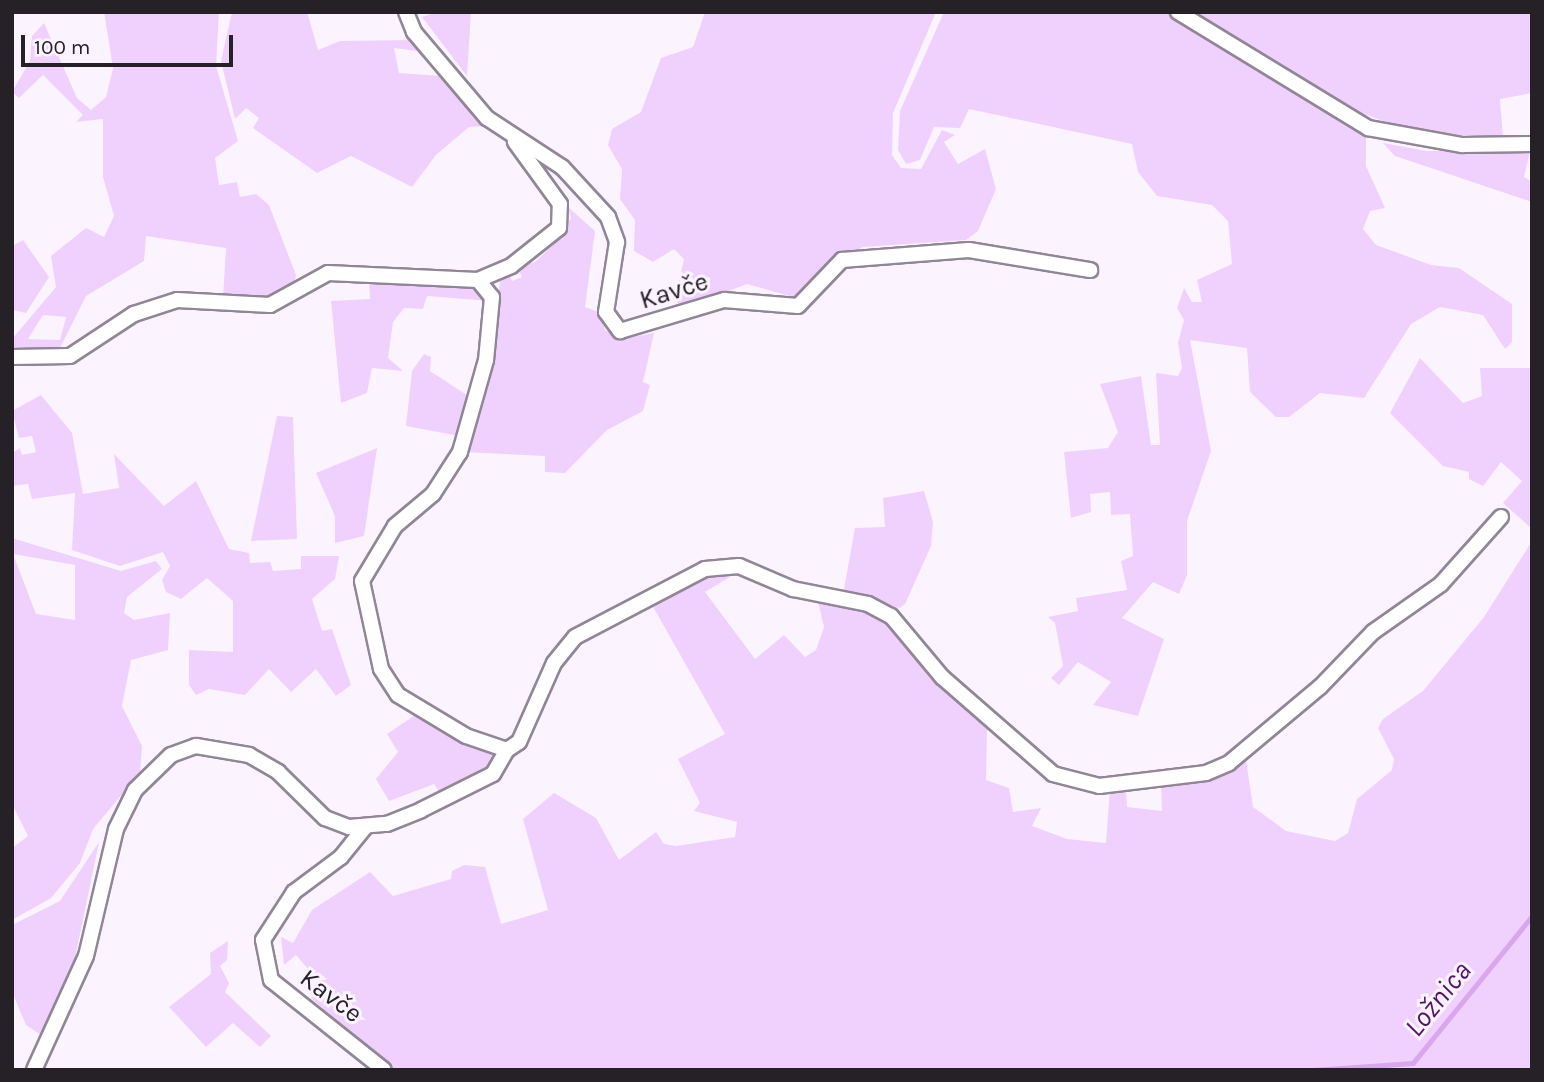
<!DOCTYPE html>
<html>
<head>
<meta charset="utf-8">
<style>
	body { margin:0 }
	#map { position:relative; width:1544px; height:1082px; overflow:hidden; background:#fbf4ff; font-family:Karla,sans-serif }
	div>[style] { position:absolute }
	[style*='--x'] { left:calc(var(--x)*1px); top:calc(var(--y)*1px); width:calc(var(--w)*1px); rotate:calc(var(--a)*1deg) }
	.green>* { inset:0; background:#f0d1fd }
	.stream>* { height:4.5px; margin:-2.25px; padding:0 2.25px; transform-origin:2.25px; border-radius:2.25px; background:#d9a7ee }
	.roads { filter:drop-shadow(2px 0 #918696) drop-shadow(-2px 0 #918696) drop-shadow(0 2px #918696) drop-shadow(0 -2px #918696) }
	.minor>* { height:14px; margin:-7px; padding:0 7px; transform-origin:7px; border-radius:7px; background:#fff }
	span { translate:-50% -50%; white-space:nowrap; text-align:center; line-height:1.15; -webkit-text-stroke:6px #fbf4ff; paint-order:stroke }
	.street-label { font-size:26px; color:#252127 }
	.water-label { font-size:28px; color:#531468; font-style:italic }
	.frame { position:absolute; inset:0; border:14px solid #252127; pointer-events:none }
	.scale { position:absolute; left:21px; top:35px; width:212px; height:32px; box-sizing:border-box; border:4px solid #252127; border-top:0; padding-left:9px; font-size:21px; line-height:24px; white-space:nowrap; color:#252127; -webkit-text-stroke:5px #fbf4ff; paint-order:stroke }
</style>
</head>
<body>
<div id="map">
	<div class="green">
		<i style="clip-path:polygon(evenodd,104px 12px,219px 12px,216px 66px,238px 141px,215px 158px,219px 185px,237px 182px,240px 197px,256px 194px,269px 205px,296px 275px,294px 286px,269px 301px,223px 298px,226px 248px,146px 236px,144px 261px,86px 296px,59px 350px,12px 351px,12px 339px,56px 287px,51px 256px,86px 228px,104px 237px,114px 216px,103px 177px,103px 119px,76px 122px,83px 115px,43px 75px,19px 98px,12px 92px,30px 61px,32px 36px,44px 23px,77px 98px,91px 110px,106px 97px,113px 68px,104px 12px,43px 315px,66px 317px,60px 340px,28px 339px,43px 315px)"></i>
		<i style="clip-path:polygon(evenodd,232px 12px,307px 12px,318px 50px,340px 41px,414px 40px,485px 126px,469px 127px,436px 155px,412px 187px,351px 156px,317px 173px,253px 128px,259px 118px,246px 108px,235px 119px,221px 61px,232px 12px,394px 48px,417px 51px,441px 76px,399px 73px,394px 48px)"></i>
		<i style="clip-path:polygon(437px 12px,471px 12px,467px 76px,422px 17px)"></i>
		<i style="clip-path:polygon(705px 12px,936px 12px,893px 113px,892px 155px,901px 168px,921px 169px,942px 130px,955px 135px,944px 142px,958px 164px,985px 149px,996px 189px,978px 231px,966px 240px,863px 247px,842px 256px,800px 299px,747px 284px,682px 309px,675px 299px,684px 259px,674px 249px,653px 262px,634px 251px,635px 220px,620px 199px,622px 169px,608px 145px,612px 129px,641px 112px,661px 58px,693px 47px)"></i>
		<i style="clip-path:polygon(944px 12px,1165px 12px,1366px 131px,1366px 166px,1385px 208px,1370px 211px,1363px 229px,1376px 245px,1431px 265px,1459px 268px,1512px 304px,1512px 342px,1505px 349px,1483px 315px,1440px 307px,1411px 324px,1364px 398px,1320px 393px,1289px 417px,1276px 417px,1250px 392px,1247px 348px,1190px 340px,1211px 451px,1187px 521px,1187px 575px,1179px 594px,1153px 582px,1122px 618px,1164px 639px,1138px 716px,1093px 705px,1111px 682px,1078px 662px,1059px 685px,1051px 678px,1063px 666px,1055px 623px,1048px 617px,1078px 611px,1076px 598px,1127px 590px,1121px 561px,1133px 556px,1130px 514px,1111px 515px,1110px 492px,1090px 494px,1091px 512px,1071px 518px,1064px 452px,1108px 448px,1118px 432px,1100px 384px,1141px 376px,1151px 445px,1160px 445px,1156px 373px,1178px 376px,1182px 368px,1178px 343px,1184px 320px,1177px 308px,1184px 288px,1192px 302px,1202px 302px,1197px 280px,1232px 264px,1228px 221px,1212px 205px,1157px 196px,1138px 172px,1132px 144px,969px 109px,960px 128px,934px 127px,920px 160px,906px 164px,898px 150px,900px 111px)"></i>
		<i style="clip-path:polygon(1191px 12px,1532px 12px,1532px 93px,1500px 99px,1503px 138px,1412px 132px,1346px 107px)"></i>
		<i style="clip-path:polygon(1383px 143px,1427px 151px,1530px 151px,1524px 177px,1532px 182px,1532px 202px,1395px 156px)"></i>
		<i style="clip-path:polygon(568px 207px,595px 231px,585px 307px,601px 313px,605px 330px,621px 339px,654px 333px,643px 382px,650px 385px,643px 411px,607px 430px,565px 473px,545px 472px,545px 456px,464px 452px,490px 375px,500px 281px,508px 270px,512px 281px,522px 277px,517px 267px,535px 262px,557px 241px,571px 218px)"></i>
		<i style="clip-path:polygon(23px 240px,49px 277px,26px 313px,12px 310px,12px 246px)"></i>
		<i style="clip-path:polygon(369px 276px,468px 281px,490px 301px,427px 296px,423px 309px,404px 308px,393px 322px,388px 358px,403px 371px,372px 368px,367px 393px,341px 403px,331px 301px,370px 299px)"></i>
		<i style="clip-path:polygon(424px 354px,431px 357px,430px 371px,473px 399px,459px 436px,406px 426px,412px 371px)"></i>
		<i style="clip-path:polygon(1420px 358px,1463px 403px,1482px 396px,1480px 368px,1532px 368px,1532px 529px,1503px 503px,1522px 481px,1501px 462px,1483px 486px,1469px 479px,1469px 472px,1443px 466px,1390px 413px)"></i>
		<i style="clip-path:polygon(41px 395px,72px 433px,83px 494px,119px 488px,114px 454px,164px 506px,196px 481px,229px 549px,249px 553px,250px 563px,270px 562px,273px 571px,301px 569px,301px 556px,339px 556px,335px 579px,312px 599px,322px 631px,332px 629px,351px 685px,336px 696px,316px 669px,291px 692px,269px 669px,245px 695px,209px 689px,196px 695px,189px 685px,189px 650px,233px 652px,233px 601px,207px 578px,181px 599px,166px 592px,162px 580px,170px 566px,163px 552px,120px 566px,72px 550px,75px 493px,32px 499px,28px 484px,12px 486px,12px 453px,20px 448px,22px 455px,36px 452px,32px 436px,19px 438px,12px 411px)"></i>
		<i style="clip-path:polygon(277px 416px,293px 417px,297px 539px,251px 541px)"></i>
		<i style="clip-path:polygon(377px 448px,364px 536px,335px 543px,335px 516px,316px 473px)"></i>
		<i style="clip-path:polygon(924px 491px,933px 522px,931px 546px,905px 604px,900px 608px,843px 594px,855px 528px,885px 527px,883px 498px)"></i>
		<i style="clip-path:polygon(evenodd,12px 538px,121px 571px,156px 561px,162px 569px,127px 597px,124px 613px,134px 620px,170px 613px,168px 650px,131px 660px,122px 706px,142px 746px,140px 773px,93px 829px,80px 863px,51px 898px,12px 920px,12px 848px,28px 836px,12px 804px,12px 538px,13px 554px,75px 565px,75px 620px,36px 614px,13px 554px)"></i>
		<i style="clip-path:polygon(1532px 541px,1532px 1070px,391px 1070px,311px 998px,322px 985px,296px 955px,284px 965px,281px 937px,293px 943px,312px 910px,370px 872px,393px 896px,451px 879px,452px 871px,464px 865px,485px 867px,501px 924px,548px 910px,523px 819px,554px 793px,596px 818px,619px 860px,656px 832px,664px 844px,676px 846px,735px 837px,737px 822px,694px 811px,700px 803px,678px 759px,725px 734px,652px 605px,710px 573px,741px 570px,705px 592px,755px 659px,784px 635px,805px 657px,816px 650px,824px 627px,817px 597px,883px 614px,997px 721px,987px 729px,986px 780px,1009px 788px,1013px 812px,1041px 808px,1032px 826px,1067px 839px,1106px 843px,1110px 788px,1126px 789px,1127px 807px,1162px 811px,1161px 784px,1245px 753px,1253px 807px,1286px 831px,1335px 841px,1348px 833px,1357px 799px,1392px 770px,1394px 759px,1378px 728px,1383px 719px,1423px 691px,1484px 617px)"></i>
		<i style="clip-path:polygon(421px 711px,496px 753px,496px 762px,440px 793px,434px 784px,389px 801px,376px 779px,398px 752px,387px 734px)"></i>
		<i style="clip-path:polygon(99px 842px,74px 963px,41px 1035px,26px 1025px,12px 992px,12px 925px,60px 901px)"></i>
		<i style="clip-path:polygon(228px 941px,227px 960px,220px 966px,229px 983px,225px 992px,271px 1036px,260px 1047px,233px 1023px,206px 1047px,169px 1007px,211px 974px,210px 953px)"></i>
	</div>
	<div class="stream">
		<i style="--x:1313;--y:1070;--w:100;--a:-4"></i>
		<i style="--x:1413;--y:1063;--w:189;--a:-51"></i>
	</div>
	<div class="roads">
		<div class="minor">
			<i style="--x:406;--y:12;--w:22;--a:68"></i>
			<i style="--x:414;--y:32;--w:113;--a:49.7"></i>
			<i style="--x:487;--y:118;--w:90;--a:33.2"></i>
			<i style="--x:562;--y:167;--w:68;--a:47.4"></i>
			<i style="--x:608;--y:217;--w:27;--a:70"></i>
			<i style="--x:617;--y:242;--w:71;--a:98.9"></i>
			<i style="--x:606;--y:312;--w:24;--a:54"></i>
			<i style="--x:620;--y:331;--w:109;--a:-16.6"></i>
			<i style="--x:724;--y:300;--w:74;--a:4.6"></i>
			<i style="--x:798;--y:306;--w:64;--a:-46.3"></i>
			<i style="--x:842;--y:260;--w:127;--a:-4.5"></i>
			<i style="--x:969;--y:250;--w:123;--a:9.4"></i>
			<i style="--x:1178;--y:12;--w:223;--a:31.4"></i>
			<i style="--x:1368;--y:128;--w:96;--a:10.3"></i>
			<i style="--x:1462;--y:145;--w:70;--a:-0.8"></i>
			<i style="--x:478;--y:280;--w:36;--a:-23"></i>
			<i style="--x:511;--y:266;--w:61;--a:-38.4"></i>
			<i style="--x:559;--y:228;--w:24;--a:-88"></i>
			<i style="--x:560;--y:204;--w:77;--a:-126"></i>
			<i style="--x:12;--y:357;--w:58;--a:-1"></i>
			<i style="--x:70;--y:356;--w:77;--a:-33.3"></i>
			<i style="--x:134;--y:314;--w:45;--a:-18"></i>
			<i style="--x:177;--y:300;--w:93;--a:3.1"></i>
			<i style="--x:270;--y:305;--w:66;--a:-28.9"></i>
			<i style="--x:328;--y:273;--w:150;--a:2.7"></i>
			<i style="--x:478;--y:280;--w:22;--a:51"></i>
			<i style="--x:492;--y:297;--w:63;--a:95.4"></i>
			<i style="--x:486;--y:360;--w:96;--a:105.8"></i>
			<i style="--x:460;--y:452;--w:50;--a:122.7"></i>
			<i style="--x:433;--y:494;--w:50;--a:139.9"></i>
			<i style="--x:395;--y:526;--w:64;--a:121"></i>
			<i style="--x:362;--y:581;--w:90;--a:77.8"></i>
			<i style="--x:381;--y:669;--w:31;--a:57"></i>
			<i style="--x:398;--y:695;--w:79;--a:31.1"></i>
			<i style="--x:466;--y:736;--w:43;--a:18.9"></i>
			<i style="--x:507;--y:750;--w:14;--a:-34"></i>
			<i style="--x:519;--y:742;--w:86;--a:-66.1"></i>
			<i style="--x:554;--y:663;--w:33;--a:-51"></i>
			<i style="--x:575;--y:637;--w:147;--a:-27.6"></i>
			<i style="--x:705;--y:569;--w:34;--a:-5"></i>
			<i style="--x:739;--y:566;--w:59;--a:23.1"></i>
			<i style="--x:793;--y:589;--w:76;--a:11.3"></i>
			<i style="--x:868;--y:604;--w:26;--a:28"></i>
			<i style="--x:891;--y:616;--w:80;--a:50.1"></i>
			<i style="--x:942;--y:677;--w:147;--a:41.1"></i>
			<i style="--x:1053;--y:774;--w:48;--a:14.6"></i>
			<i style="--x:1099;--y:786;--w:108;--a:-6.9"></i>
			<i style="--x:1206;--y:773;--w:25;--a:-23"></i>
			<i style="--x:1229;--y:763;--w:119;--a:-39.9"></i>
			<i style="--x:1320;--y:687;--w:76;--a:-46.1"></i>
			<i style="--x:1373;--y:632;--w:83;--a:-35.2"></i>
			<i style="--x:1441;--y:584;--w:90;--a:-48.2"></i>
			<i style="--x:366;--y:826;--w:40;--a:129"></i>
			<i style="--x:341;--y:857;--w:59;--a:143.3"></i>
			<i style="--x:294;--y:892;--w:57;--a:122.9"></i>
			<i style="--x:263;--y:940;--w:41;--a:78.7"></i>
			<i style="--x:271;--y:980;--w:144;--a:38.5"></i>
			<i style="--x:34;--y:1070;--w:125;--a:-65.5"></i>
			<i style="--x:86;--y:956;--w:130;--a:-76.7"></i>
			<i style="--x:116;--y:829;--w:43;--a:-64"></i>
			<i style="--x:135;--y:790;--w:50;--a:-44.2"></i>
			<i style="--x:171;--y:755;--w:27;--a:-20"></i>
			<i style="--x:196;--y:746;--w:54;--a:9.6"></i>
			<i style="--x:249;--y:755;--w:34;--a:30"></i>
			<i style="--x:278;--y:772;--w:66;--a:44.4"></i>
			<i style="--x:325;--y:818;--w:26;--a:21"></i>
			<i style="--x:349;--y:827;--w:38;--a:-5"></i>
			<i style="--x:387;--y:824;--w:37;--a:-22"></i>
			<i style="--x:421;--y:810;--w:80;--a:-26.6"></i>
			<i style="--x:493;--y:774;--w:28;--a:-60"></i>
		</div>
	</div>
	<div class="street-label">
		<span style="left:674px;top:291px;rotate:-17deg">Kavče</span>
		<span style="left:331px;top:996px;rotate:37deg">Kavče</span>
	</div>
	<div class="water-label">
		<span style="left:1438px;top:999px;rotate:-51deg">Ložnica</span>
	</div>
	<div class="frame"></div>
	<div class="scale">100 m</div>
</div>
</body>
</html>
